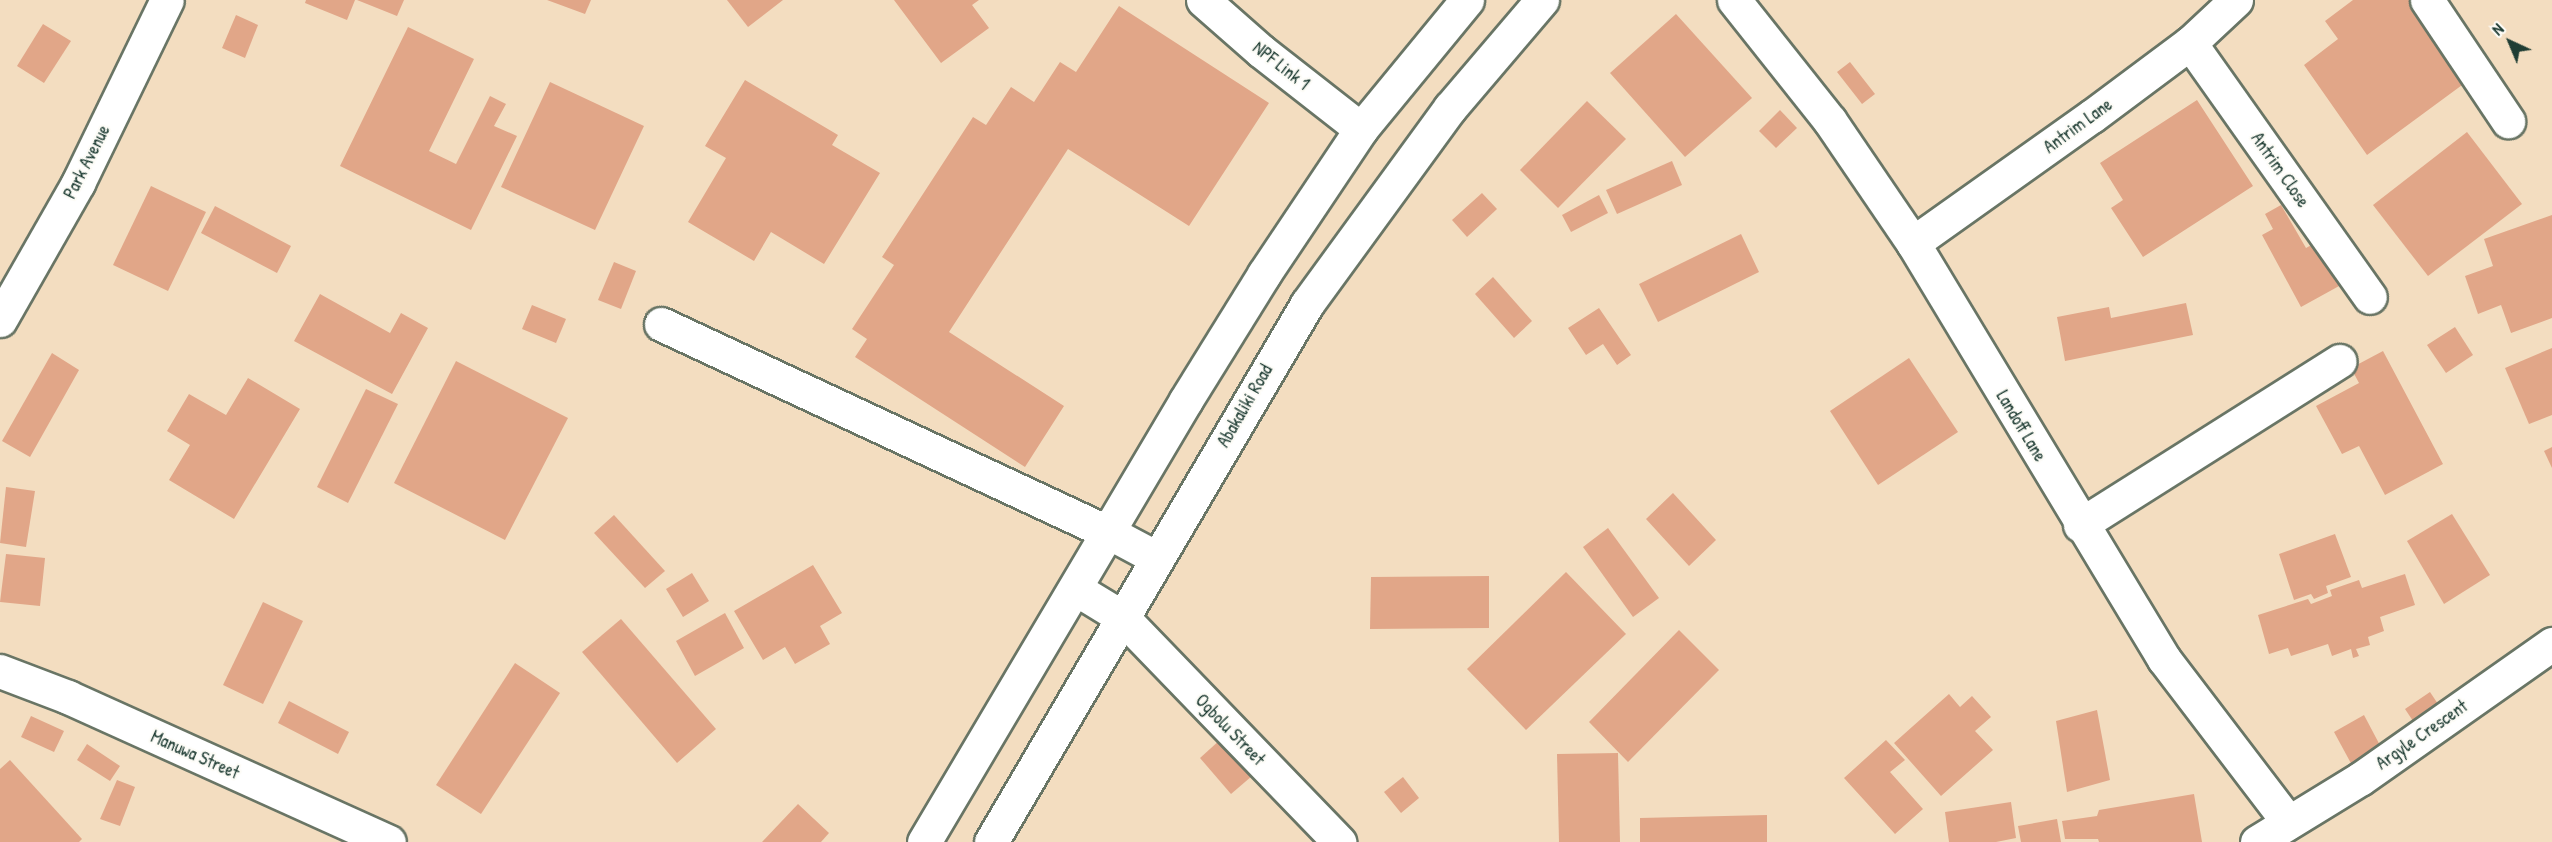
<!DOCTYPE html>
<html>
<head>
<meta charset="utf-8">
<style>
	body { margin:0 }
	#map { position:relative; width:2552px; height:842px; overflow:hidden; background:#f3ddc0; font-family:"Patrick Hand",sans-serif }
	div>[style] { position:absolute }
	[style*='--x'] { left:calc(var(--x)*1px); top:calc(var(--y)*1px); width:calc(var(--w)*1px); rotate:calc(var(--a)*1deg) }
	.building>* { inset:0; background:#e1a688 }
	.roads { filter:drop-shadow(2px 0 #697565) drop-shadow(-2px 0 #697565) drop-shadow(0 2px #697565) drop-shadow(0 -2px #697565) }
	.minor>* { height:33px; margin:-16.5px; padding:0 16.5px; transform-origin:16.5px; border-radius:16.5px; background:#fff }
	.tertiary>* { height:33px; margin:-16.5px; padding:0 16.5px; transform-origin:16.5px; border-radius:16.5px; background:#fff }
	.primary>* { height:33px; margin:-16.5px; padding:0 16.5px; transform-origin:16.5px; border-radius:16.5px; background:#fff }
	span { translate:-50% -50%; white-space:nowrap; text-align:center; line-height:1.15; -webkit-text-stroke:4.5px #fdfcf7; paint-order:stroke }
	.street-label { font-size:18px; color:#1f3d34 }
	.north { position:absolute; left:2480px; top:12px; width:60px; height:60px; -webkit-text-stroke:4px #fdfcf7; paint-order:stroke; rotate:316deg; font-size:16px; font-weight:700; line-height:24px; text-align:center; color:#1f3d34 }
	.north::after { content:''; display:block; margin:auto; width:21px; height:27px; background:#1f3d34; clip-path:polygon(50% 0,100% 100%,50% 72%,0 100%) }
</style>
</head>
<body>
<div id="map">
	<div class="building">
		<i style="clip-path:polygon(306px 0,355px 0,347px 20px,305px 3px)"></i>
		<i style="clip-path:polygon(357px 0,404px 0,397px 16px)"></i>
		<i style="clip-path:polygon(547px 0,591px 0,585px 14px)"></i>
		<i style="clip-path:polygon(727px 0,783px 0,748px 27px)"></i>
		<i style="clip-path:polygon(894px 0,979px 0,972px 5px,989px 28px,941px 63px)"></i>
		<i style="clip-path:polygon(2353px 0,2417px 0,2473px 77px,2367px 155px,2304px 65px,2338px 39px,2325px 21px)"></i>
		<i style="clip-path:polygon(1119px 6px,1269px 103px,1189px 226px,1068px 149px,949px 332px,1064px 406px,1025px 467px,855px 357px,867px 339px,852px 329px,894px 265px,882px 257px,973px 117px,986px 125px,1011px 87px,1034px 102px,1060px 62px,1076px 72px)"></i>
		<i style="clip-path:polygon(1676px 14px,1752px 98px,1685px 157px,1610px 73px)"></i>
		<i style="clip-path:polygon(236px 15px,258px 25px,245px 58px,222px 48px)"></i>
		<i style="clip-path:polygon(43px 24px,71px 41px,44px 83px,17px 66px)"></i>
		<i style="clip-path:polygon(408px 27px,474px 59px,429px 151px,456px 164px,490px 96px,506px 104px,494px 126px,517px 136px,471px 230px,340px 166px)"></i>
		<i style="clip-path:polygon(1850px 62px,1875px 94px,1862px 104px,1837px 72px)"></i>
		<i style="clip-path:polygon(745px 80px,838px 135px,832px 145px,880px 173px,824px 264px,771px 232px,754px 261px,688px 222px,726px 158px,705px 146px)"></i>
		<i style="clip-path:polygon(550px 82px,644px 126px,595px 230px,501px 187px)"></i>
		<i style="clip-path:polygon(2197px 100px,2253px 186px,2143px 257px,2111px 208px,2123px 200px,2100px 163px)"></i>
		<i style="clip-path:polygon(1587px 101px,1626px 139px,1558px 208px,1520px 170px)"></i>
		<i style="clip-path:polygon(1780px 110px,1797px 128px,1776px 148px,1759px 131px)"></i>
		<i style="clip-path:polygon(2467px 132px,2522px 204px,2428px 276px,2373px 205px)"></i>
		<i style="clip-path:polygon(1672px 161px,1682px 185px,1617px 214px,1606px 190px)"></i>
		<i style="clip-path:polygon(151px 186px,206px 212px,168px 291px,113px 265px)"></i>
		<i style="clip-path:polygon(1482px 193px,1497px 209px,1467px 237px,1452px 220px)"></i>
		<i style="clip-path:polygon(1599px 195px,1608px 213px,1571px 232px,1562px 215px)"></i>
		<i style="clip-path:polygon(2281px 205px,2306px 248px,2326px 237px,2350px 280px,2301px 307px,2262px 235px,2273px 229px,2265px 214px)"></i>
		<i style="clip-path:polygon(215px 206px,291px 246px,277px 273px,201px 233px)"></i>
		<i style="clip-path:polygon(2552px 215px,2552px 318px,2511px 333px,2501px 305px,2478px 314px,2465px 276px,2493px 266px,2484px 239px)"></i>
		<i style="clip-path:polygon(1741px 234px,1759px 272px,1658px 322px,1639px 284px)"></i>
		<i style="clip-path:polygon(614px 262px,636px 271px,621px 309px,598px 300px)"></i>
		<i style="clip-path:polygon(1493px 277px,1532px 321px,1514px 338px,1475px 294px)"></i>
		<i style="clip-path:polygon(320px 294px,390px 333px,401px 313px,428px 328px,392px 394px,294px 341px)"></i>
		<i style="clip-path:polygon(2186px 303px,2193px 335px,2065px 361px,2057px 317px,2109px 307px,2111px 318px)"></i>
		<i style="clip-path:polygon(532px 305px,566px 319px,556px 343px,522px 329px)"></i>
		<i style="clip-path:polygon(1599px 308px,1631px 355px,1617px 365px,1603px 344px,1586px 355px,1568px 328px)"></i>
		<i style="clip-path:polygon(2455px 327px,2473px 355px,2446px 373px,2427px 345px)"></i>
		<i style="clip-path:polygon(2552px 348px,2552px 415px,2529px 424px,2505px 368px)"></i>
		<i style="clip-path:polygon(2383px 351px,2443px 464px,2385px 495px,2359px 446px,2342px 454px,2316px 406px,2359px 383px,2351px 368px)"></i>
		<i style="clip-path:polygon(52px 353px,79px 370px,30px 457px,2px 441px)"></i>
		<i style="clip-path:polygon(1909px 358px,1958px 432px,1878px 485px,1830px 411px)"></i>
		<i style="clip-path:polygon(456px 361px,568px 418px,505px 540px,394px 483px)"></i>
		<i style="clip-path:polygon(248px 378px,300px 409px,234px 519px,169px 480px,190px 445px,167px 431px,189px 394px,226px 415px)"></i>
		<i style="clip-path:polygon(366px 389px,398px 404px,348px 503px,317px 487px)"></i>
		<i style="clip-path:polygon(2552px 447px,2552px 468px,2544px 451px)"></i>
		<i style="clip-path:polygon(6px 487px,35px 491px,26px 547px,0 543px)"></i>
		<i style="clip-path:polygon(1673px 493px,1716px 540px,1689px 566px,1646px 519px)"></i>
		<i style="clip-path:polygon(2452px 514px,2490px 575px,2444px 604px,2407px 541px)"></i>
		<i style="clip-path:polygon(614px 515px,665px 571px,645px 588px,594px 533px)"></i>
		<i style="clip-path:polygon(1608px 528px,1659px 598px,1633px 617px,1583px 547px)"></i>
		<i style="clip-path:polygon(2335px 534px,2351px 577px,2326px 586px,2328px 593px,2314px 599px,2311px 594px,2294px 600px,2279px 554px)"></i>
		<i style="clip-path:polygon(6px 554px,45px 558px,40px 606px,0 602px)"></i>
		<i style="clip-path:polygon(813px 565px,842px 613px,820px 626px,830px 644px,795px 664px,785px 647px,763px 660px,734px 611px)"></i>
		<i style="clip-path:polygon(1566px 572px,1626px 634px,1526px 730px,1467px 669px)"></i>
		<i style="clip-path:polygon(692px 573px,709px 601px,683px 617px,666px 589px)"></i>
		<i style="clip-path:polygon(2405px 574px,2415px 605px,2380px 617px,2384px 631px,2368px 637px,2370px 645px,2356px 649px,2359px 656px,2353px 658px,2351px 649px,2332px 656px,2328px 644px,2291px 656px,2288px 648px,2269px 654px,2258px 615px,2308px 599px,2311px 604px,2332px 596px,2330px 590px,2359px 580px,2362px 588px)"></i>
		<i style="clip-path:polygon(1489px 576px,1489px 628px,1370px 629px,1371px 577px)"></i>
		<i style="clip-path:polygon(263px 602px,303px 621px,263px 704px,223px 685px)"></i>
		<i style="clip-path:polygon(725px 613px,744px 648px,695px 676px,676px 641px)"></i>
		<i style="clip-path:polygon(621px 619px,716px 729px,677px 763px,582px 652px)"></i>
		<i style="clip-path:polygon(1679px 630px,1719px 670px,1628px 762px,1589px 722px)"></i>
		<i style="clip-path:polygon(515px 663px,560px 693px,481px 814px,436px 785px)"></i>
		<i style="clip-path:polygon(2430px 692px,2442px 710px,2417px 727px,2405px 709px)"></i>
		<i style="clip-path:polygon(1949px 694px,1960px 707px,1972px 696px,1991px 717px,1975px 731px,1993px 750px,1941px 796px,1894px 743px)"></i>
		<i style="clip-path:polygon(289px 701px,349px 732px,338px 754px,278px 723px)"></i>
		<i style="clip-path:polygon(2097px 710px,2110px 780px,2067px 792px,2056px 721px)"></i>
		<i style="clip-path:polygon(2364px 715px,2383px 751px,2353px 767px,2334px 732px)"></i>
		<i style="clip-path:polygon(31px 716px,64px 731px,54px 752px,21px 737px)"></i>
		<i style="clip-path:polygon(1221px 739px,1252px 776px,1231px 794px,1200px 758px)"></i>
		<i style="clip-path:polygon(1886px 740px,1905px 760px,1890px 772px,1923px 809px,1895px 834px,1844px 778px)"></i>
		<i style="clip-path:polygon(87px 744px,120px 766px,110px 781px,77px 760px)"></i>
		<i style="clip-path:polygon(1618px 753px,1620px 842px,1559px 842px,1557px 754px)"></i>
		<i style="clip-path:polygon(10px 760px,82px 839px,79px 842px,0 842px,0 769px)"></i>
		<i style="clip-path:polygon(1403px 777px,1419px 798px,1401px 813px,1384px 792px)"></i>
		<i style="clip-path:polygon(117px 780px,135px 787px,120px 826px,100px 819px)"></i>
		<i style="clip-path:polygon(2194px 794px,2202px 842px,2099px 842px,2098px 839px,2065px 839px,2062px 821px,2097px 816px,2099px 810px)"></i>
		<i style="clip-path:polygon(2011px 802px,2016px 838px,1996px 842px,1949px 842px,1945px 812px)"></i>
		<i style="clip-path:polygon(798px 804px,829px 833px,821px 842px,762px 842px)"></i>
		<i style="clip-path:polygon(1767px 815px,1767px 842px,1640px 842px,1640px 818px)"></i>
		<i style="clip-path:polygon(2057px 819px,2061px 842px,2021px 842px,2018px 826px)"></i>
	</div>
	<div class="roads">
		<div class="minor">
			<i style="--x:1203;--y:0;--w:77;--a:41.3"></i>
			<i style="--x:1261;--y:51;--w:127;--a:38"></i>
			<i style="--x:1734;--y:0;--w:154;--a:51.6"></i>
			<i style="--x:1830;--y:121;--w:148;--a:55.8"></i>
			<i style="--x:1913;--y:243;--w:486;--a:58.9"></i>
			<i style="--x:2164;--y:659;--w:205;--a:52.7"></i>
			<i style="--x:2427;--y:0;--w:146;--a:56.2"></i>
			<i style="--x:2190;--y:43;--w:311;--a:54.7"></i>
			<i style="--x:1913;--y:243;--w:219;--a:-35.4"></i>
			<i style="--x:2092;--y:116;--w:122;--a:-36.7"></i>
			<i style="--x:2190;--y:43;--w:63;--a:-43.1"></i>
			<i style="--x:661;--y:324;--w:493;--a:25"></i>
			<i style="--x:1108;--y:532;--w:55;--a:28"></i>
			<i style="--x:2080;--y:525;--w:307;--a:-32.3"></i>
			<i style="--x:1076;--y:589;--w:54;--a:31.3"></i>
			<i style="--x:1122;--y:617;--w:313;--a:46"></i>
			<i style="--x:0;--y:671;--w:73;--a:20.9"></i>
			<i style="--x:68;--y:697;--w:352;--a:24.3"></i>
			<i style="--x:2257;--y:842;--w:121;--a:-31.5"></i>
			<i style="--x:2360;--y:779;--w:235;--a:-35.1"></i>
		</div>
		<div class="tertiary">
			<i style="--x:0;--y:320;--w:158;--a:-60.3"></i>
			<i style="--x:78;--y:183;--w:203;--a:-64.1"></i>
		</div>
		<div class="primary">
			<i style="--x:924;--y:842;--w:514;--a:-59.34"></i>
			<i style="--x:1186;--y:400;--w:148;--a:-58.2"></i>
			<i style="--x:1264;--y:274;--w:174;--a:-56.2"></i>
			<i style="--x:1361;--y:129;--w:167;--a:-50.6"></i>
			<i style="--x:991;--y:842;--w:624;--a:-59.57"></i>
			<i style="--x:1307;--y:304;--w:243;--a:-53.9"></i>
			<i style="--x:1450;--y:108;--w:142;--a:-49.6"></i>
		</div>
	</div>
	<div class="street-label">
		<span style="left:1281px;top:66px;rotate:38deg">NPF Link 1</span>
		<span style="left:2078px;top:126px;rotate:-36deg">Antrim Lane</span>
		<span style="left:87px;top:162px;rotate:-63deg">Park Avenue</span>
		<span style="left:2280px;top:170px;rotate:55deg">Antrim Close</span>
		<span style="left:1245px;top:406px;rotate:-60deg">Abakaliki Road</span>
		<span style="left:2021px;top:426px;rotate:59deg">Landoff Lane</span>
		<span style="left:1230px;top:730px;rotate:46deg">Ogbolu Street</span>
		<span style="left:2422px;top:735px;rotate:-35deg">Argyle Crescent</span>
		<span style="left:195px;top:755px;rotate:24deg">Manuwa Street</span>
	</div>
	<div class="north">N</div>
</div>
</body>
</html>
